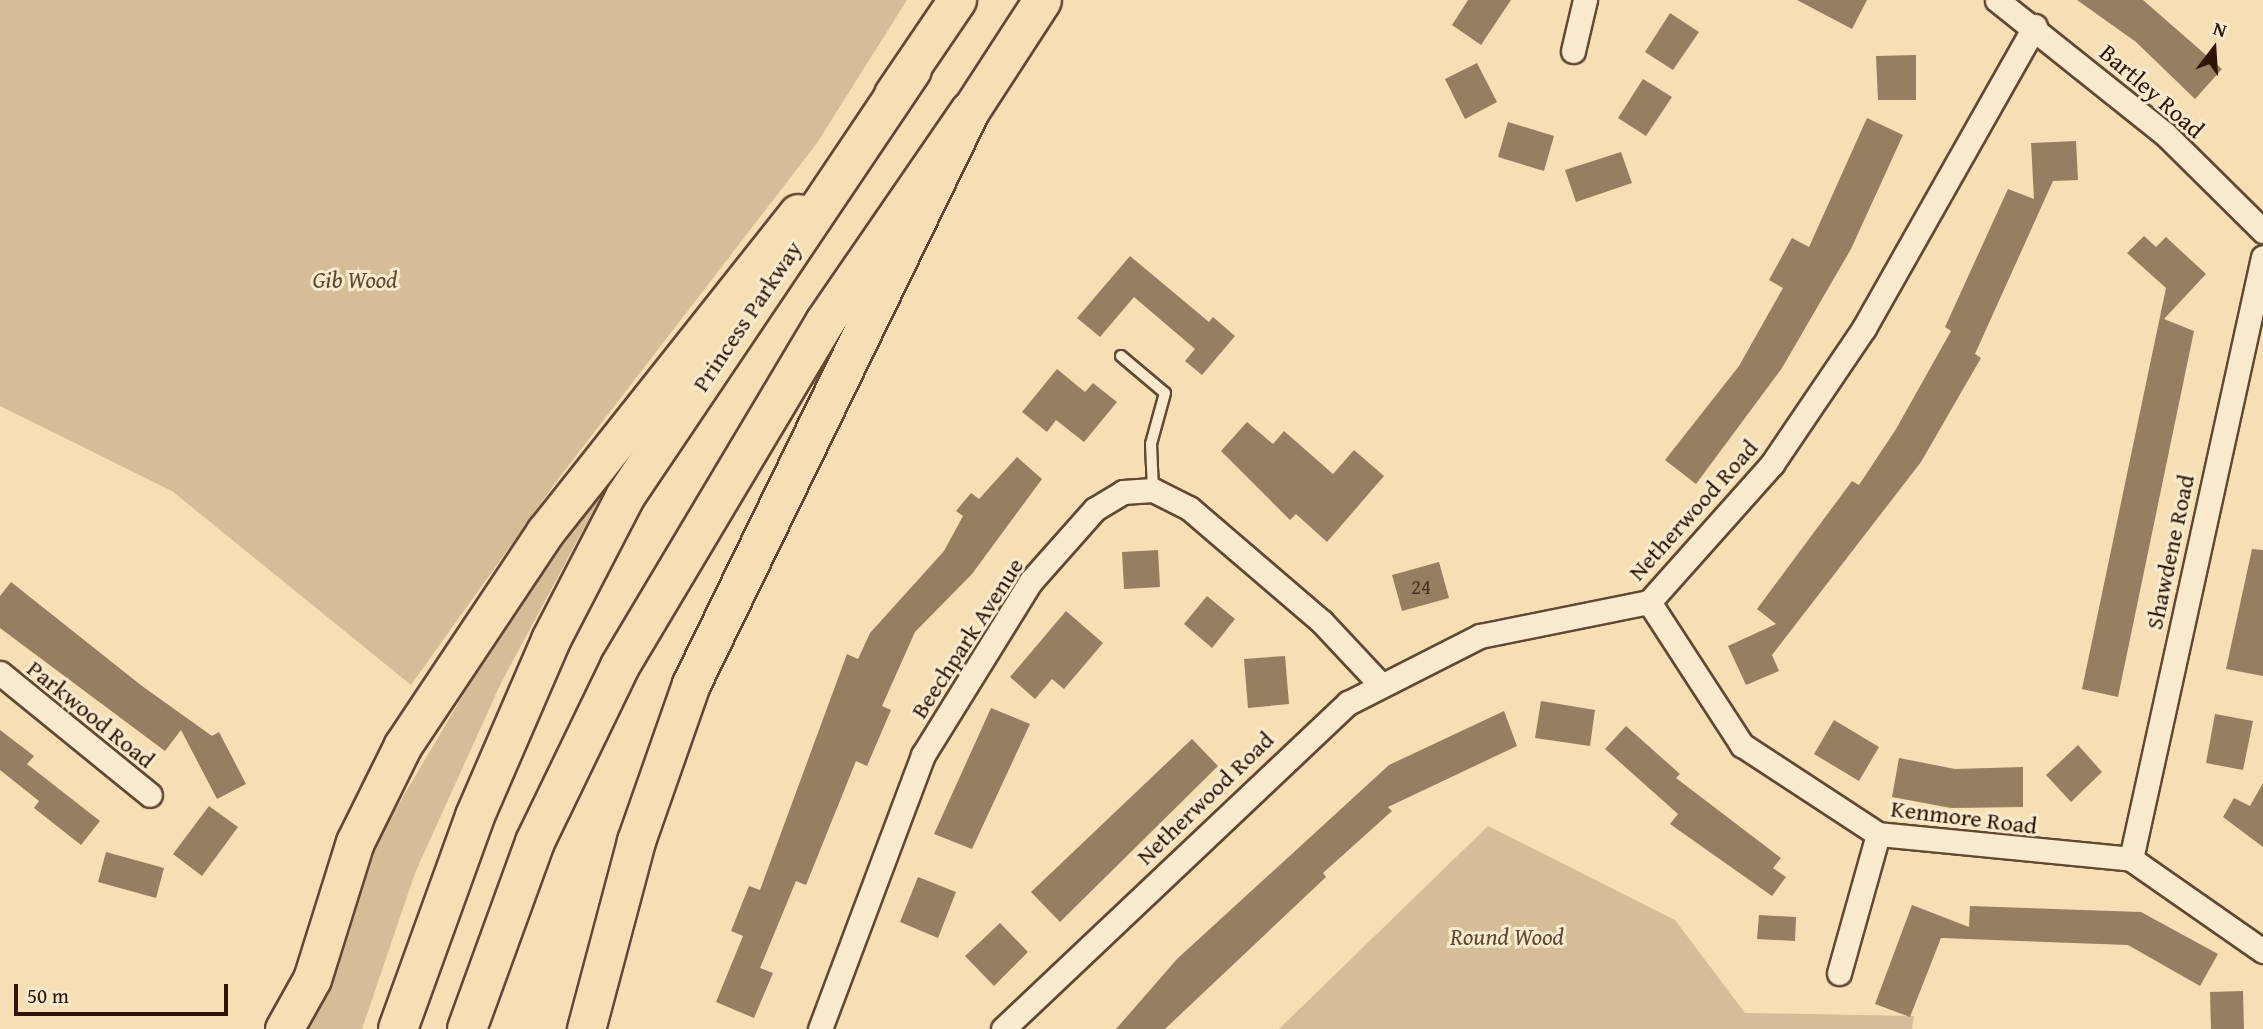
<!DOCTYPE html>
<html>
<head>
<meta charset="utf-8">
<style>
	body { margin:0 }
	#map { position:relative; width:2263px; height:1029px; overflow:hidden; background:#f6dfb4; font-family:"Gentium Book Plus",serif }
	div>[style] { position:absolute }
	[style*='--x'] { left:calc(var(--x)*1px); top:calc(var(--y)*1px); width:calc(var(--w)*1px); rotate:calc(var(--a)*1deg) }
	.green>* { inset:0; background:#d4bd97 }
	.building>* { inset:0; background:#967e61 }
	.roads { filter:drop-shadow(2px 0 #614833) drop-shadow(-2px 0 #614833) drop-shadow(0 2px #614833) drop-shadow(0 -2px #614833) }
	.service>* { height:10px; margin:-5px; padding:0 5px; transform-origin:5px; border-radius:5px; background:#f9eace }
	.minor>* { height:23px; margin:-11.5px; padding:0 11.5px; transform-origin:11.5px; border-radius:11.5px; background:#f9eace }
	.trunk>* { height:37px; margin:-18.5px; padding:0 18.5px; transform-origin:18.5px; border-radius:18.5px; background:#f6dfb4 }
	.motorway>* { height:38px; margin:-19px; padding:0 19px; transform-origin:19px; border-radius:19px; background:#f6dfb4 }
	span { translate:-50% -50%; white-space:nowrap; text-align:center; line-height:1.15; -webkit-text-stroke:6px #f9eace; paint-order:stroke }
	.number-label { font-size:21px; color:#492f1e }
	.number-label span { -webkit-text-stroke-width:0 }
	.street-label { font-size:24px; color:#2f1508 }
	.park-label { font-size:24px; color:#614733; font-style:italic }
	.north { position:absolute; left:2179px; top:14px; width:70px; height:70px; -webkit-text-stroke:5px #f9eace; paint-order:stroke; rotate:17deg; font-size:19px; font-weight:700; line-height:28px; text-align:center; color:#2f1508 }
	.north::after { content:''; display:block; margin:auto; width:24px; height:32px; background:#2f1508; clip-path:polygon(50% 0,100% 100%,50% 72%,0 100%) }
	.scale { position:absolute; left:14px; top:984px; width:214px; height:32px; box-sizing:border-box; border:4px solid #2f1508; border-top:0; padding-left:9px; font-size:21px; line-height:24px; white-space:nowrap; color:#2f1508; -webkit-text-stroke:5px #f9eace; paint-order:stroke }
</style>
</head>
<body>
<div id="map">
	<div class="green">
		<i style="clip-path:polygon(0 0,907px 0,817px 143px,559px 478px,411px 685px,172px 491px,0 406px)"></i>
		<i style="clip-path:polygon(594px 498px,599px 500px,500px 685px,415px 873px,362px 1029px,303px 1029px,331px 986px,378px 839px,475px 675px)"></i>
		<i style="clip-path:polygon(1488px 826px,1675px 920px,1745px 1013px,1914px 1016px,1912px 1029px,1279px 1029px)"></i>
	</div>
	<div class="building">
		<i style="clip-path:polygon(1468px 0,1511px 0,1481px 45px,1452px 25px)"></i>
		<i style="clip-path:polygon(1797px 0,1867px 0,1852px 29px)"></i>
		<i style="clip-path:polygon(2077px 0,2143px 0,2222px 69px,2195px 99px,2136px 42px)"></i>
		<i style="clip-path:polygon(1670px 13px,1699px 32px,1673px 70px,1645px 52px)"></i>
		<i style="clip-path:polygon(1916px 55px,1916px 100px,1878px 100px,1876px 56px)"></i>
		<i style="clip-path:polygon(1477px 63px,1497px 102px,1465px 119px,1445px 79px)"></i>
		<i style="clip-path:polygon(1643px 79px,1672px 97px,1646px 136px,1618px 118px)"></i>
		<i style="clip-path:polygon(1867px 118px,1903px 135px,1851px 249px,1782px 368px,1696px 484px,1665px 460px,1739px 366px,1783px 288px,1769px 280px,1792px 238px,1809px 247px)"></i>
		<i style="clip-path:polygon(1508px 122px,1554px 136px,1544px 171px,1498px 157px)"></i>
		<i style="clip-path:polygon(2076px 141px,2078px 180px,2053px 181px,1975px 354px,1981px 358px,1921px 462px,1772px 655px,1779px 671px,1746px 685px,1728px 646px,1776px 624px,1757px 609px,1852px 481px,1859px 485px,1896px 429px,1951px 331px,1945px 327px,2008px 189px,2034px 199px,2031px 143px)"></i>
		<i style="clip-path:polygon(1621px 152px,1632px 183px,1576px 202px,1565px 170px)"></i>
		<i style="clip-path:polygon(2144px 236px,2156px 247px,2166px 237px,2206px 274px,2164px 319px,2194px 331px,2118px 697px,2082px 689px,2166px 288px,2127px 253px)"></i>
		<i style="clip-path:polygon(1130px 256px,1209px 322px,1213px 317px,1235px 336px,1202px 375px,1185px 361px,1195px 349px,1134px 297px,1100px 337px,1077px 318px)"></i>
		<i style="clip-path:polygon(1057px 369px,1085px 392px,1093px 383px,1117px 402px,1084px 442px,1056px 420px,1047px 432px,1022px 412px)"></i>
		<i style="clip-path:polygon(1247px 422px,1273px 444px,1284px 431px,1333px 474px,1354px 450px,1384px 476px,1327px 542px,1296px 514px,1290px 520px,1221px 451px)"></i>
		<i style="clip-path:polygon(1017px 457px,1042px 479px,972px 574px,915px 632px,882px 706px,891px 710px,867px 766px,856px 761px,806px 885px,796px 881px,760px 968px,773px 973px,754px 1018px,716px 1002px,743px 936px,731px 931px,749px 886px,760px 890px,847px 654px,858px 659px,870px 633px,944px 551px,963px 516px,956px 511px,971px 493px,979px 499px)"></i>
		<i style="clip-path:polygon(2252px 549px,2263px 550px,2263px 676px,2226px 669px)"></i>
		<i style="clip-path:polygon(1158px 550px,1160px 587px,1124px 589px,1122px 552px)"></i>
		<i style="clip-path:polygon(1439px 562px,1449px 598px,1402px 611px,1392px 575px)"></i>
		<i style="clip-path:polygon(11px 582px,142px 686px,212px 736px,219px 732px,246px 784px,217px 799px,181px 730px,165px 751px,0 628px,0 596px)"></i>
		<i style="clip-path:polygon(1207px 596px,1235px 619px,1212px 648px,1184px 624px)"></i>
		<i style="clip-path:polygon(1066px 611px,1103px 643px,1064px 689px,1052px 679px,1035px 699px,1010px 677px)"></i>
		<i style="clip-path:polygon(1285px 656px,1289px 704px,1248px 708px,1244px 659px)"></i>
		<i style="clip-path:polygon(1541px 701px,1595px 710px,1590px 746px,1535px 738px)"></i>
		<i style="clip-path:polygon(991px 708px,1030px 724px,972px 849px,934px 834px)"></i>
		<i style="clip-path:polygon(1504px 711px,1517px 746px,1388px 807px,1392px 811px,1323px 873px,1326px 877px,1165px 1029px,1116px 1029px,1177px 959px,1389px 765px)"></i>
		<i style="clip-path:polygon(2215px 714px,2253px 721px,2243px 770px,2206px 763px)"></i>
		<i style="clip-path:polygon(1834px 720px,1879px 747px,1859px 781px,1814px 754px)"></i>
		<i style="clip-path:polygon(1626px 726px,1680px 774px,1676px 778px,1781px 858px,1773px 868px,1786px 877px,1772px 896px,1670px 824px,1678px 814px,1605px 749px)"></i>
		<i style="clip-path:polygon(0 730px,34px 756px,27px 764px,100px 821px,81px 845px,34px 808px,39px 801px,0 770px)"></i>
		<i style="clip-path:polygon(1192px 739px,1218px 766px,1060px 922px,1031px 892px)"></i>
		<i style="clip-path:polygon(2078px 745px,2102px 772px,2071px 802px,2046px 775px)"></i>
		<i style="clip-path:polygon(1899px 758px,1955px 769px,2023px 767px,2023px 807px,1951px 808px,1892px 797px)"></i>
		<i style="clip-path:polygon(2263px 783px,2263px 847px,2223px 817px,2234px 798px,2250px 806px)"></i>
		<i style="clip-path:polygon(209px 806px,238px 827px,202px 876px,173px 854px)"></i>
		<i style="clip-path:polygon(106px 852px,164px 868px,156px 898px,98px 882px)"></i>
		<i style="clip-path:polygon(918px 877px,956px 892px,938px 938px,900px 922px)"></i>
		<i style="clip-path:polygon(1912px 905px,1969px 927px,1970px 906px,2141px 912px,2218px 954px,2200px 986px,2128px 945px,1941px 938px,1910px 1017px,1875px 1004px)"></i>
		<i style="clip-path:polygon(1759px 915px,1796px 917px,1795px 941px,1757px 939px)"></i>
		<i style="clip-path:polygon(1000px 923px,1028px 952px,994px 986px,965px 956px)"></i>
		<i style="clip-path:polygon(2243px 991px,2244px 1029px,2211px 1029px,2210px 992px)"></i>
	</div>
	<div class="roads">
		<div class="service">
			<i style="--x:1121;--y:356;--w:57;--a:40.1"></i>
			<i style="--x:1165;--y:393;--w:53;--a:105.4"></i>
			<i style="--x:1151;--y:444;--w:46;--a:87.5"></i>
		</div>
		<div class="minor">
			<i style="--x:1997;--y:0;--w:215;--a:38.6"></i>
			<i style="--x:2165;--y:134;--w:138;--a:44.7"></i>
			<i style="--x:1573;--y:51;--w:52;--a:-76.8"></i>
			<i style="--x:1649;--y:602;--w:171;--a:57"></i>
			<i style="--x:1742;--y:745;--w:163;--a:33.2"></i>
			<i style="--x:1878;--y:834;--w:254;--a:5.6"></i>
			<i style="--x:2131;--y:859;--w:161;--a:34.9"></i>
			<i style="--x:0;--y:673;--w:193;--a:39.1"></i>
			<i style="--x:2131;--y:859;--w:616;--a:-77.63"></i>
			<i style="--x:1839;--y:973;--w:144;--a:-74.3"></i>
			<i style="--x:820;--y:1029;--w:293;--a:-69.4"></i>
			<i style="--x:923;--y:755;--w:205;--a:-58.2"></i>
			<i style="--x:1031;--y:581;--w:96;--a:-48.4"></i>
			<i style="--x:1095;--y:509;--w:33;--a:-31"></i>
			<i style="--x:1123;--y:492;--w:30;--a:-4"></i>
			<i style="--x:1153;--y:490;--w:40;--a:26.6"></i>
			<i style="--x:1189;--y:508;--w:175;--a:40.6"></i>
			<i style="--x:1322;--y:622;--w:83;--a:46.9"></i>
			<i style="--x:1003;--y:1029;--w:475;--a:-43.4"></i>
			<i style="--x:1348;--y:703;--w:148;--a:-26.9"></i>
			<i style="--x:1480;--y:636;--w:172;--a:-11.4"></i>
			<i style="--x:1649;--y:602;--w:185;--a:-48.3"></i>
			<i style="--x:1772;--y:464;--w:164;--a:-55.9"></i>
			<i style="--x:1864;--y:328;--w:347;--a:-60.5"></i>
		</div>
		<div class="trunk">
			<i style="--x:893;--y:94;--w:114;--a:-55.8"></i>
			<i style="--x:284;--y:1029;--w:57;--a:-60.8"></i>
			<i style="--x:312;--y:979;--w:144;--a:-72.6"></i>
			<i style="--x:355;--y:842;--w:108;--a:-63.7"></i>
			<i style="--x:403;--y:745;--w:256;--a:-56.3"></i>
			<i style="--x:545;--y:532;--w:407;--a:-51.6"></i>
			<i style="--x:586;--y:1029;--w:195;--a:-75.1"></i>
			<i style="--x:636;--y:841;--w:166;--a:-70.7"></i>
			<i style="--x:691;--y:684;--w:637;--a:-64.04"></i>
			<i style="--x:970;--y:111;--w:132;--a:-57"></i>
		</div>
		<div class="motorway">
			<i style="--x:398;--y:1029;--w:226;--a:-70.1"></i>
			<i style="--x:475;--y:816;--w:192;--a:-66.6"></i>
			<i style="--x:551;--y:640;--w:161;--a:-62.6"></i>
			<i style="--x:625;--y:497;--w:514;--a:-56.09"></i>
			<i style="--x:467;--y:1029;--w:199;--a:-70"></i>
			<i style="--x:535;--y:842;--w:195;--a:-64.2"></i>
			<i style="--x:620;--y:666;--w:400;--a:-59.2"></i>
			<i style="--x:825;--y:322;--w:256;--a:-55.5"></i>
		</div>
	</div>
	<div class="number-label">
		<span style="left:1421px;top:587px">24</span>
	</div>
	<div class="street-label">
		<span style="left:2152px;top:91px;rotate:41deg">Bartley Road</span>
		<span style="left:747px;top:316px;rotate:-56deg">Princess Parkway</span>
		<span style="left:1693px;top:510px;rotate:-48deg">Netherwood Road</span>
		<span style="left:2170px;top:552px;rotate:-78deg">Shawdene Road</span>
		<span style="left:967px;top:638px;rotate:-57deg">Beechpark Avenue</span>
		<span style="left:91px;top:714px;rotate:39deg">Parkwood Road</span>
		<span style="left:1205px;top:798px;rotate:-44deg">Netherwood Road</span>
		<span style="left:1964px;top:817px;rotate:7deg">Kenmore Road</span>
	</div>
	<div class="park-label">
		<span style="left:355px;top:280px">Gib Wood</span>
		<span style="left:1507px;top:937px">Round Wood</span>
	</div>
	<div class="north">N</div>
	<div class="scale">50 m</div>
</div>
</body>
</html>
